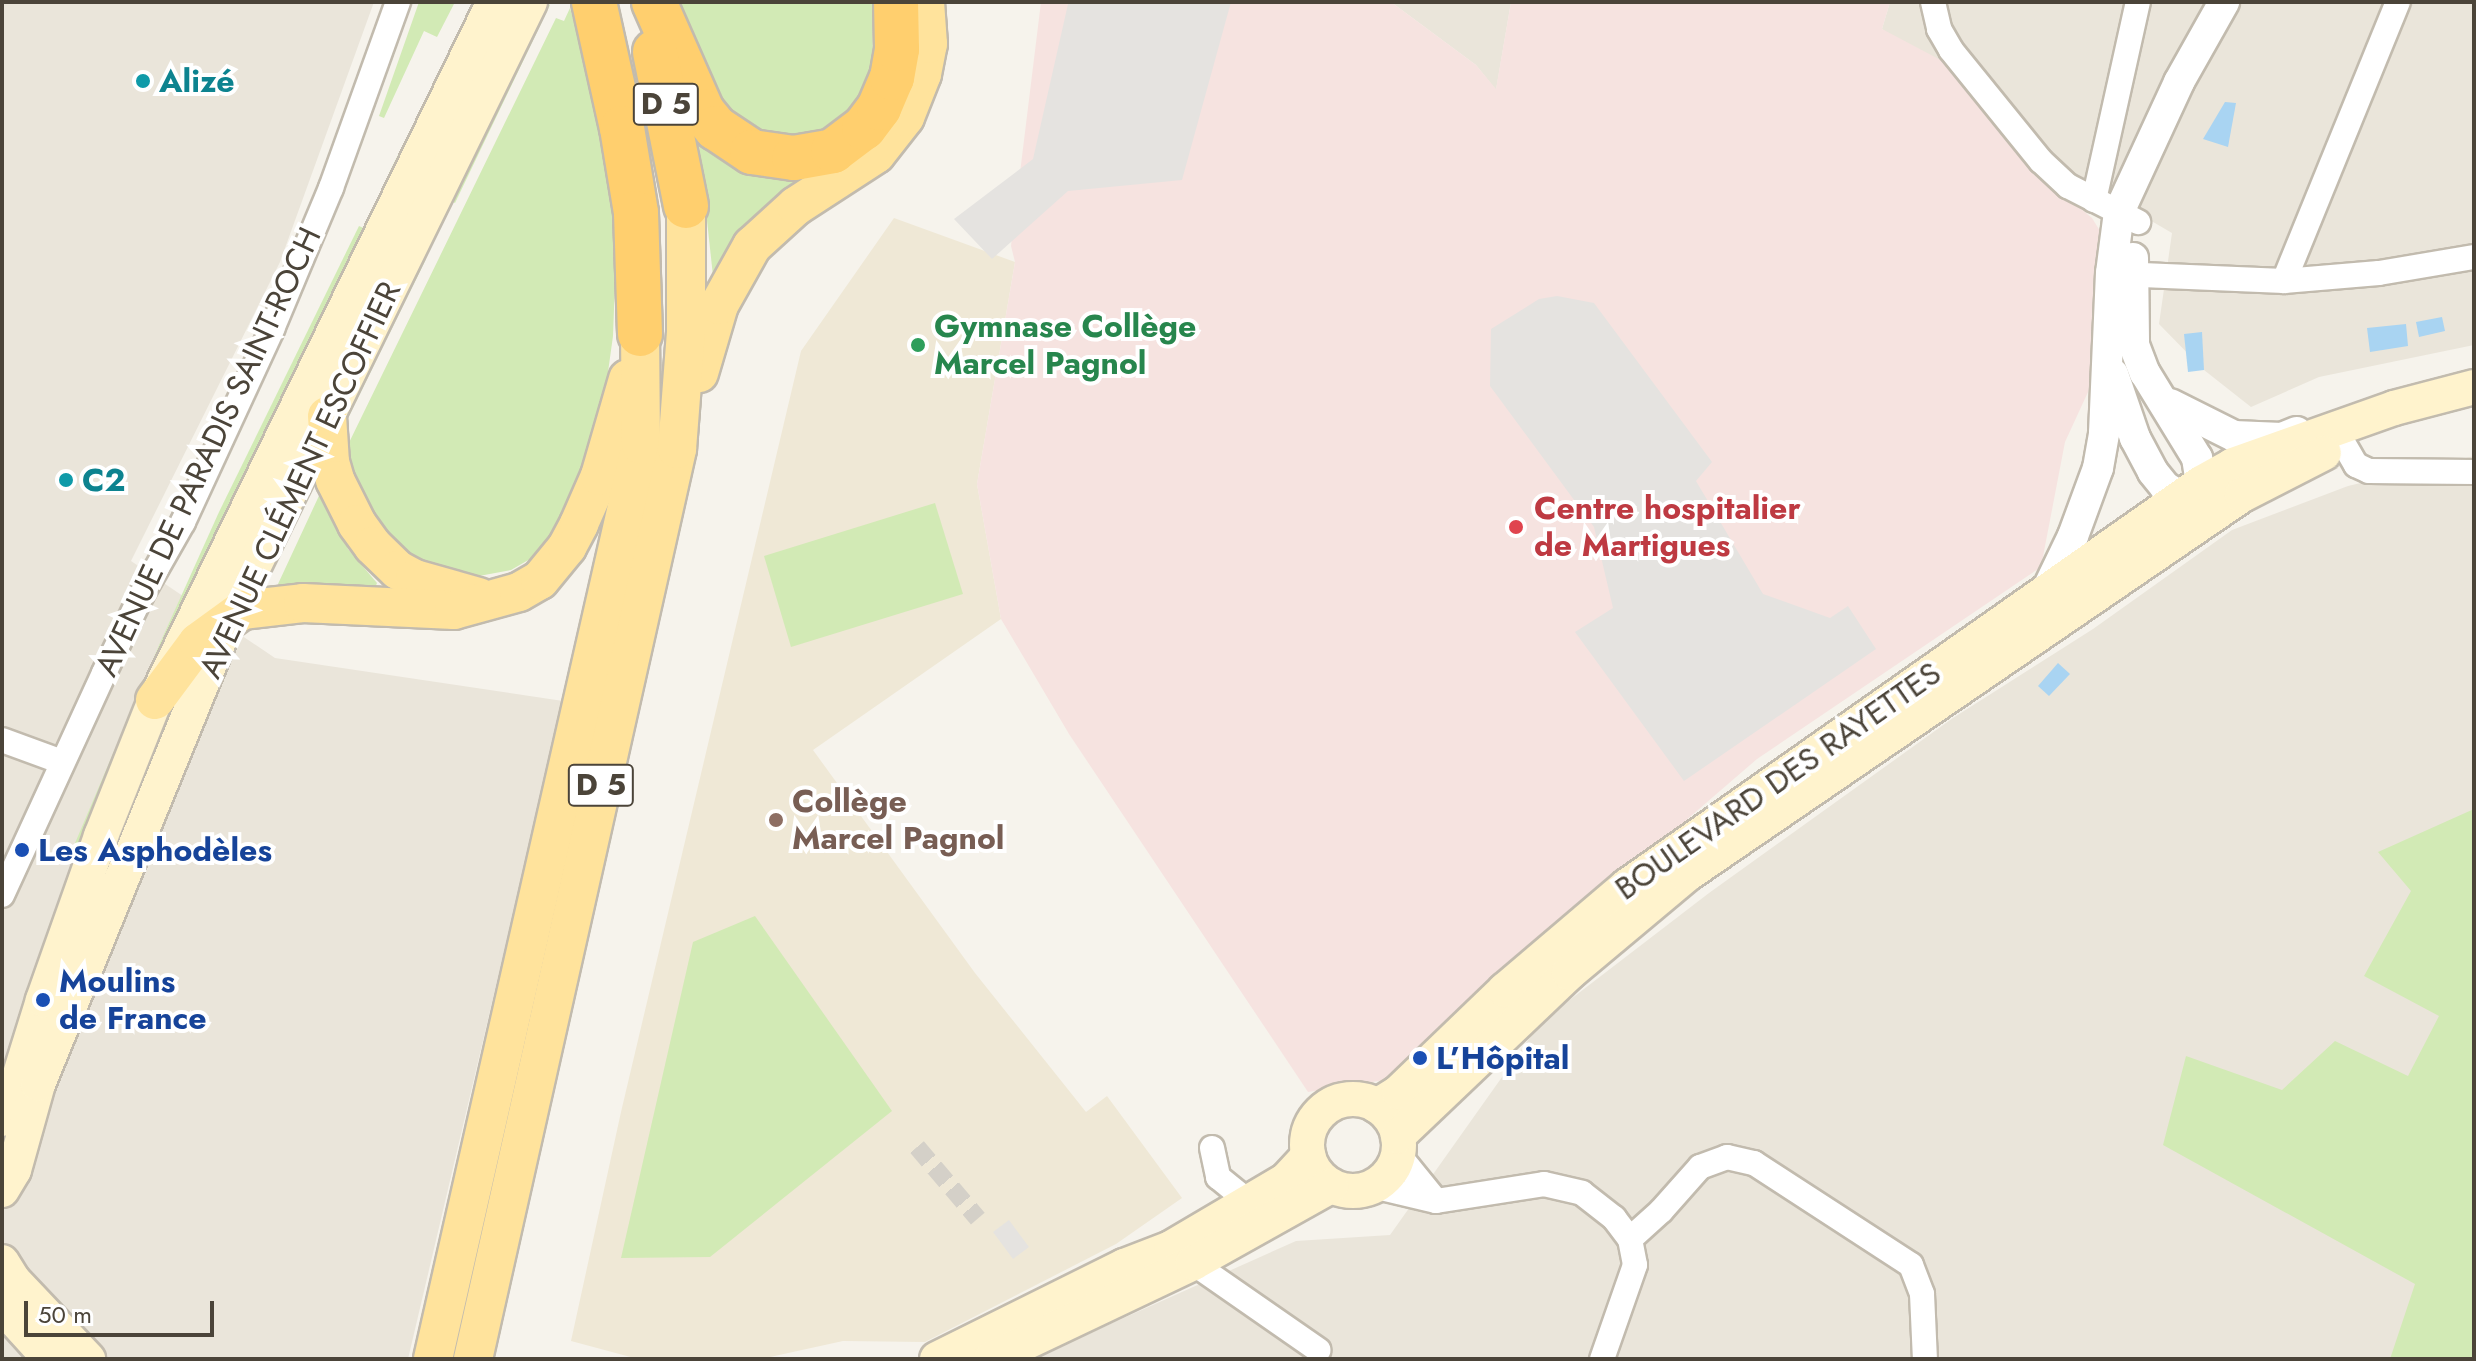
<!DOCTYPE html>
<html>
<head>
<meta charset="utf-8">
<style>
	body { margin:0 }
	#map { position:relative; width:2476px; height:1361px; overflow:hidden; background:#f6f3ec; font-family:Jost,sans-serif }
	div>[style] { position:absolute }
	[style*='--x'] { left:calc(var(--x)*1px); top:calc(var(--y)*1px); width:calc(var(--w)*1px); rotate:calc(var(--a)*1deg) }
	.residential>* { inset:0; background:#eae5da }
	.education>* { inset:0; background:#efe8d6 }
	.medical>* { inset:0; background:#f6e3e0 }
	.green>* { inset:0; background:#d2eab5 }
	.parking>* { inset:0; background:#e5e3e0 }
	.water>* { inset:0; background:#a9d4f2 }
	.pedestrian-tunnel>* { height:18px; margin-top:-9px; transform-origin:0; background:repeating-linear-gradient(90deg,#d4d0c8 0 18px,transparent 0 27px) }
	.roads { filter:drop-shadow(2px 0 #c2bbae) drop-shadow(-2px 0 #c2bbae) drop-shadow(0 2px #c2bbae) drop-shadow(0 -2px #c2bbae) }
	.minor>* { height:24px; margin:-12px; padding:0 12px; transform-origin:12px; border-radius:12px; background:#fff }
	.tertiary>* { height:30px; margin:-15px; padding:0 15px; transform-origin:15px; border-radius:15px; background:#fff }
	.secondary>* { height:34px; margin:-17px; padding:0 17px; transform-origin:17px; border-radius:17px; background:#fff3cd }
	.secondary>.ring { margin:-17px; padding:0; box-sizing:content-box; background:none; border:34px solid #fff3cd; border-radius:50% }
	.primary>* { height:38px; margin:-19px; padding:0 19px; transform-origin:19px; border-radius:19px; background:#ffe39c }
	.motorway>* { height:44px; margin:-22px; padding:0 22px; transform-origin:22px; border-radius:22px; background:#ffcf6e }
	.dots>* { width:22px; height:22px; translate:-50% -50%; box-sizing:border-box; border:4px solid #fff; border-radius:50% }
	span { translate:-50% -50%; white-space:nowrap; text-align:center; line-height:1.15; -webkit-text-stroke:8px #fff; paint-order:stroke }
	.shield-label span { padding:2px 6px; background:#fff; border:2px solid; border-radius:6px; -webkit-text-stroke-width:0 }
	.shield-label { font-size:30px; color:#4b4439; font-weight:700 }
	.culture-label { font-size:32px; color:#0d838f; font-weight:700 }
	.left { translate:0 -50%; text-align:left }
	.leisure-label { font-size:32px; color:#27864d; font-weight:700 }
	.street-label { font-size:32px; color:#4b4439 }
	.health-label { font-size:32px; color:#be3a42; font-weight:700 }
	.education-label { font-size:32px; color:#785e54; font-weight:700 }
	.transit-label { font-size:32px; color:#164399; font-weight:700 }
	.frame { position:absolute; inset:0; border:4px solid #4b4439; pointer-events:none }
	.scale { position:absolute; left:24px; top:1301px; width:190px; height:36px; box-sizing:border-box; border:4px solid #4b4439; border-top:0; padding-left:10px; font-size:24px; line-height:28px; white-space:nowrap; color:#4b4439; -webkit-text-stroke:6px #fff; paint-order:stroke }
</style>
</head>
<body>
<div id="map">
	<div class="residential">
		<i style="clip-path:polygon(2px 2px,374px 2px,280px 262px,131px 561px,275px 658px,563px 701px,408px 1359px,2px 1359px)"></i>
		<i style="clip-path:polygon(1391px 2px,1511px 2px,1496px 90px,1476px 65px)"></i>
		<i style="clip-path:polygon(1890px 2px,2474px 2px,2474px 345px,2319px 377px,2251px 407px,2204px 370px,2159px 324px,2172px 233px,2074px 176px,1882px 29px)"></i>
		<i style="clip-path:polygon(2474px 456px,2474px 1359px,1032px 1359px,1296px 1241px,1390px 1235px,1541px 1022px,1709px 893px,1953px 718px,2093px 629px,2232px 530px,2348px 486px)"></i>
	</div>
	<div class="education">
		<i style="clip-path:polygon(894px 218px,1015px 262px,977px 484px,1001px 619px,813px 750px,975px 973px,1086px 1112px,1107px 1096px,1182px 1198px,1116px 1244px,925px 1342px,843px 1341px,761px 1359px,638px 1359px,571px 1341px,621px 1112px,801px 351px)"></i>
	</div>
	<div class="medical">
		<i style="clip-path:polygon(1041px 2px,1391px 2px,1476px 65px,1496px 89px,1511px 2px,1890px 2px,1882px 29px,1950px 65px,2025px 162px,2092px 218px,2100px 231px,2093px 312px,2094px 379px,2065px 442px,2041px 567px,1757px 759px,1385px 1080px,1308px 1092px,1069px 734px,1001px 619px,977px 484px,1015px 262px,1011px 246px)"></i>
	</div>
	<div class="green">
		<i style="clip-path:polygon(419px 2px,455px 2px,437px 37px,424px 31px,384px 118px,379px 116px)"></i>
		<i style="clip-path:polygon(474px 2px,482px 2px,395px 177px,389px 173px)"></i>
		<i style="clip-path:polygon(545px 2px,550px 5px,455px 203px,445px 198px)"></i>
		<i style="clip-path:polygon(675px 2px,872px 2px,873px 56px,868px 81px,852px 107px,831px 126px,807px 136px,779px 138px,753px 129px,732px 116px,712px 94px)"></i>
		<i style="clip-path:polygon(570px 8px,595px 95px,617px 229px,613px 336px,604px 401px,582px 478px,560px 525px,537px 555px,511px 570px,479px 576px,451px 576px,403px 555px,382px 529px,342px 457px,556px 18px,564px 21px)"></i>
		<i style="clip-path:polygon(697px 128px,821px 172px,718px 277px,713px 276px)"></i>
		<i style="clip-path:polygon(359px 226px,368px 230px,73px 860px,70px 855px,160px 643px,219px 512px)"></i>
		<i style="clip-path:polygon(417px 255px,426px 259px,346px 422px,345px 411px)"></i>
		<i style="clip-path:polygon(324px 485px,348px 549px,377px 583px,375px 588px,281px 587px,278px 584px)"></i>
		<i style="clip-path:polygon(935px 503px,963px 594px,791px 647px,764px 556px)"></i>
		<i style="clip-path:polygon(2474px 809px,2474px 1359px,2390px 1359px,2415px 1284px,2163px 1145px,2186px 1056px,2282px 1090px,2335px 1041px,2408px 1076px,2439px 1016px,2364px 976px,2411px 891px,2378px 852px)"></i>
		<i style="clip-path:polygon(755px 916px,892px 1111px,710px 1257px,621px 1258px,693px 942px)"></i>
	</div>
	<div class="parking">
		<i style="clip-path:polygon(1061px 2px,1231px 2px,1182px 180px,1068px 191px,992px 259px,954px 219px,1033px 159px,1068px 4px)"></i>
		<i style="clip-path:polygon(1557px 296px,1594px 303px,1712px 462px,1696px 481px,1763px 594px,1830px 618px,1848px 606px,1876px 649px,1684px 781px,1575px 632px,1613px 608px,1594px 527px,1490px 386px,1491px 329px,1539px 299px)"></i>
		<i style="clip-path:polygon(1009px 1220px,1029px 1247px,1013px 1259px,993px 1232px)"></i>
	</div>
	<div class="water">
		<i style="clip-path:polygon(2225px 102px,2236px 103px,2228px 147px,2203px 139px)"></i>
		<i style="clip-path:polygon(2442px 317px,2445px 331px,2419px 337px,2416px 322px)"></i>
		<i style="clip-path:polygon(2406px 324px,2408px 346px,2370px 352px,2367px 328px)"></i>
		<i style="clip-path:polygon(2202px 332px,2204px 370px,2188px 372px,2184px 334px)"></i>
		<i style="clip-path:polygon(2058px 663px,2070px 674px,2049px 696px,2038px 686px)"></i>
	</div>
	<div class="pedestrian-tunnel">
		<i style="--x:917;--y:1147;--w:94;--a:49.7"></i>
	</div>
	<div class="roads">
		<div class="minor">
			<i style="--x:1933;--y:2;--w:28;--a:77"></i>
			<i style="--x:1939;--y:29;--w:24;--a:60"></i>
			<i style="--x:1951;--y:50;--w:143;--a:51"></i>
			<i style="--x:2041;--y:161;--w:37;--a:43"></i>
			<i style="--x:2068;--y:186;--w:79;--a:27.2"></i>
			<i style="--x:2094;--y:200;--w:203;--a:-77.5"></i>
			<i style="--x:2118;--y:274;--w:166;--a:2.4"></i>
			<i style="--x:2284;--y:281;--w:95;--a:-4.8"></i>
			<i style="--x:2379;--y:273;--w:96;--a:-9.6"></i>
			<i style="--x:2284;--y:281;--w:301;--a:-67.8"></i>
			<i style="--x:2345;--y:446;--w:22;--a:60"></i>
			<i style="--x:2356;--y:465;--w:14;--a:25"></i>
			<i style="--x:2369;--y:471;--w:105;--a:0.5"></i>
			<i style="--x:2;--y:740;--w:64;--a:20.1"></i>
			<i style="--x:2;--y:895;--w:244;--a:-65.3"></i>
			<i style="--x:104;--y:673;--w:88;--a:-64.3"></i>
			<i style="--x:142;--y:594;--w:83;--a:-60.3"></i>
			<i style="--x:183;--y:522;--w:213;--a:-65.2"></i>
			<i style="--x:272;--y:329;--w:153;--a:-67.3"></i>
			<i style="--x:331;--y:188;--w:198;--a:-70.2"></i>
			<i style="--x:1212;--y:1148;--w:30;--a:78"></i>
			<i style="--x:1218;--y:1177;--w:41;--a:39.1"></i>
			<i style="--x:1398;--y:1154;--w:60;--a:51"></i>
			<i style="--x:1373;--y:1186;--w:65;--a:13.4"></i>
			<i style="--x:1436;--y:1201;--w:109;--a:-8.9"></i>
			<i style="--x:1544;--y:1184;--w:39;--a:13"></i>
			<i style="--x:1582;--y:1193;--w:41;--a:38"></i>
			<i style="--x:1614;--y:1218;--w:26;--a:53"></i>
			<i style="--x:1630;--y:1239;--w:26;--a:79"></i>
			<i style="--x:1635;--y:1265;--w:100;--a:109.3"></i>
			<i style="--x:1630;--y:1239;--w:42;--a:-42.1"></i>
			<i style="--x:1661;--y:1211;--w:59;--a:-48.4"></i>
			<i style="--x:1700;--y:1167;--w:29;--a:-20"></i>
			<i style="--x:1727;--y:1157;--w:28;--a:13"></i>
			<i style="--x:1754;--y:1163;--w:187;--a:33"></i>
			<i style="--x:1911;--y:1265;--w:31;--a:69"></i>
			<i style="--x:1922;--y:1294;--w:65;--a:87.4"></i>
			<i style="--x:1183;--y:1256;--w:165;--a:34.8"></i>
		</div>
		<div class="tertiary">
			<i style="--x:2133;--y:258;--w:87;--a:89.3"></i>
			<i style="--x:2134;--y:345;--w:30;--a:69"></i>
			<i style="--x:2145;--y:373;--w:100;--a:58.5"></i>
			<i style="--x:2197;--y:458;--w:25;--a:81"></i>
			<i style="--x:2201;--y:483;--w:22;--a:114"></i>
			<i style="--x:2113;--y:374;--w:68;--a:71"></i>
			<i style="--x:2135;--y:438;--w:38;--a:62"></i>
			<i style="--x:2153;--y:472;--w:19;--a:51"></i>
			<i style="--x:2165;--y:487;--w:20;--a:30"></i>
			<i style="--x:2182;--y:497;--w:19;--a:16"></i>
			<i style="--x:2170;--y:404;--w:72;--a:26.6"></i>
			<i style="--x:2234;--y:436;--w:48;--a:2.4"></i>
			<i style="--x:2282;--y:438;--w:16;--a:-22"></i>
			<i style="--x:2046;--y:592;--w:62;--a:-64.3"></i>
			<i style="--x:2073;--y:536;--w:72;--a:-69.8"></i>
			<i style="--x:2098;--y:468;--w:36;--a:-80"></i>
			<i style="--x:2104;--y:433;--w:160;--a:-87.5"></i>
			<i style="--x:2111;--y:273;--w:62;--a:-82.5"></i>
			<i style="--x:2119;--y:212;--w:143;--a:-65.2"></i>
			<i style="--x:2179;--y:82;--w:92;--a:-60.6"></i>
		</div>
		<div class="secondary">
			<i class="ring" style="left:1307px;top:1099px;width:58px;height:58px"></i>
			<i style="--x:1377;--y:1106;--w:26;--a:-32"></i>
			<i style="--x:1399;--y:1092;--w:147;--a:-43.9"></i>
			<i style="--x:1505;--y:990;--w:160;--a:-40.4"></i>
			<i style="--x:1627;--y:886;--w:701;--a:-35.07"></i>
			<i style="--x:2201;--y:483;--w:37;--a:-29"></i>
			<i style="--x:2233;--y:465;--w:171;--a:-19.5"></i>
			<i style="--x:2394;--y:408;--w:83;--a:-14.7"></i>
			<i style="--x:2;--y:1119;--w:18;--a:-61"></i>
			<i style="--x:11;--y:1103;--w:108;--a:-72.7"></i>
			<i style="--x:43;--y:1000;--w:174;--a:-70.5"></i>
			<i style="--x:101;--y:836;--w:146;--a:-68.3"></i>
			<i style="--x:155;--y:700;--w:776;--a:-64.1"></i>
			<i style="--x:1398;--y:1136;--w:236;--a:-43.6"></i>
			<i style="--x:1569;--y:973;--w:153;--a:-39.9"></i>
			<i style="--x:1686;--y:875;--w:673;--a:-34.35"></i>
			<i style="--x:2242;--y:495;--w:92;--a:-27.1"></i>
			<i style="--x:2;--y:1190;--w:23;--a:-59"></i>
			<i style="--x:14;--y:1170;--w:89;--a:-74.4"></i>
			<i style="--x:38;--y:1084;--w:502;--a:-67.77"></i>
			<i style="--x:228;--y:619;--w:687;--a:-63.92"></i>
			<i style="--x:2;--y:1262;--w:22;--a:58"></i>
			<i style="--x:14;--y:1281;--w:108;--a:46.5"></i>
			<i style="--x:2;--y:1306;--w:72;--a:47.8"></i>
			<i style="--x:937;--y:1359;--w:209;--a:-26.4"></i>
			<i style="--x:1124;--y:1266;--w:50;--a:-21"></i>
			<i style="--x:1171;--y:1248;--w:134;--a:-30.6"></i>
			<i style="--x:1286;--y:1180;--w:33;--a:-47"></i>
			<i style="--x:991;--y:1359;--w:224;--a:-25.4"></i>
			<i style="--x:1193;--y:1263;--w:158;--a:-29.2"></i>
		</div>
		<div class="primary">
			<i style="--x:699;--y:373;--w:71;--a:-73.6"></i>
			<i style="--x:719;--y:305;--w:68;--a:-60.8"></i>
			<i style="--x:752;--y:246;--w:59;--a:-42.3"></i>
			<i style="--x:796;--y:206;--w:95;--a:-33"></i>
			<i style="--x:876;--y:154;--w:47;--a:-51.9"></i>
			<i style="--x:905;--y:117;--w:46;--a:-68.4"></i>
			<i style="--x:922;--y:74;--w:31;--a:-79"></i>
			<i style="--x:928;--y:44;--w:42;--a:-94.1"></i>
			<i style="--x:327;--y:416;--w:46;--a:86.3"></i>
			<i style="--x:330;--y:462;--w:19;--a:74"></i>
			<i style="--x:335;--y:480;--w:49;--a:63.4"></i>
			<i style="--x:357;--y:524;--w:27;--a:54"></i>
			<i style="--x:373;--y:546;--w:35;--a:44"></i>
			<i style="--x:398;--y:570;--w:19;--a:28"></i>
			<i style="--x:415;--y:579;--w:66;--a:15.9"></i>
			<i style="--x:155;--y:700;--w:72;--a:-53.4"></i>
			<i style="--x:198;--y:642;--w:54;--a:-36"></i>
			<i style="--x:242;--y:610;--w:61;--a:-6.5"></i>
			<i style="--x:303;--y:603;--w:151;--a:2.7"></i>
			<i style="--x:454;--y:610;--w:67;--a:-15.5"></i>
			<i style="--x:519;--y:592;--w:24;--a:-30"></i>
			<i style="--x:540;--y:580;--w:43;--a:-50.7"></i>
			<i style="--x:567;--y:547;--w:26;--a:-62"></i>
			<i style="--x:579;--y:524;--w:52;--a:-66.4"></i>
			<i style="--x:600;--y:476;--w:101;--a:-73.9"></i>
			<i style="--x:433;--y:1359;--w:937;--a:-77.18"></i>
			<i style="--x:641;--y:445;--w:111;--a:-90.5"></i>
			<i style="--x:473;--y:1359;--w:933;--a:-77.36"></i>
			<i style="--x:677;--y:449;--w:118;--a:-85.6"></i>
			<i style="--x:686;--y:331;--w:125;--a:-90"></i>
		</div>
		<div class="motorway">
			<i style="--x:594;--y:2;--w:129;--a:77.5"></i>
			<i style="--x:622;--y:128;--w:86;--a:80.6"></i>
			<i style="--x:636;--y:213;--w:121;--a:88.1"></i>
			<i style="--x:654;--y:2;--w:119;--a:66.2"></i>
			<i style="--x:702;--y:111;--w:22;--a:51"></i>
			<i style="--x:716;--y:128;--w:43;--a:33.7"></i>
			<i style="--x:752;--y:152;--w:42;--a:8.1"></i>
			<i style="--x:794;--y:158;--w:40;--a:-10"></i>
			<i style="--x:833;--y:151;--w:39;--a:-37"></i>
			<i style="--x:864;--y:128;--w:25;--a:-53"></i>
			<i style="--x:879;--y:108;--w:33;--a:-67"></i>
			<i style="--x:892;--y:78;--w:29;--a:-80"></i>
			<i style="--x:897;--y:49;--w:47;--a:-91.2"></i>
			<i style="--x:655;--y:52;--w:157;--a:78.6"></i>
		</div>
	</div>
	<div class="dots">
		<i style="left:143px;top:81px;background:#0f9aa8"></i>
		<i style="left:918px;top:345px;background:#2e9e5b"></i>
		<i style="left:66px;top:480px;background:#0f9aa8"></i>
		<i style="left:1516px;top:527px;background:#e0444e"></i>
		<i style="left:776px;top:820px;background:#8d6e63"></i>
		<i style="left:22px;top:850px;background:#1a4fb4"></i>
		<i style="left:43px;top:1000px;background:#1a4fb4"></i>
		<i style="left:1420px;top:1058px;background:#1a4fb4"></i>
	</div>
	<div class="shield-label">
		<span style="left:666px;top:104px">D 5</span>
		<span style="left:601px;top:785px">D 5</span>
	</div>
	<div class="culture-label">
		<span class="left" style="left:159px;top:81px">Alizé</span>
		<span class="left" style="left:82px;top:480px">C2</span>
	</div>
	<div class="leisure-label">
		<span class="left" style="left:934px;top:345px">Gymnase Collège<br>Marcel Pagnol</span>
	</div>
	<div class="street-label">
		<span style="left:208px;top:452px;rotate:-65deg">AVENUE DE PARADIS SAINT-ROCH</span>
		<span style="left:300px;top:480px;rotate:-65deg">AVENUE CLÉMENT ESCOFFIER</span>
		<span style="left:1778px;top:781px;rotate:-35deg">BOULEVARD DES RAYETTES</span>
	</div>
	<div class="health-label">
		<span class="left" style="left:1534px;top:527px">Centre hospitalier<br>de Martigues</span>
	</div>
	<div class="education-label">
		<span class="left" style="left:792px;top:820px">Collège<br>Marcel Pagnol</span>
	</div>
	<div class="transit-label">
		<span class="left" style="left:38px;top:850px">Les Asphodèles</span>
		<span class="left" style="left:59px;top:1000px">Moulins<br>de France</span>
		<span class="left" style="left:1436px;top:1058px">L’Hôpital</span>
	</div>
	<div class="frame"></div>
	<div class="scale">50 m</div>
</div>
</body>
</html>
